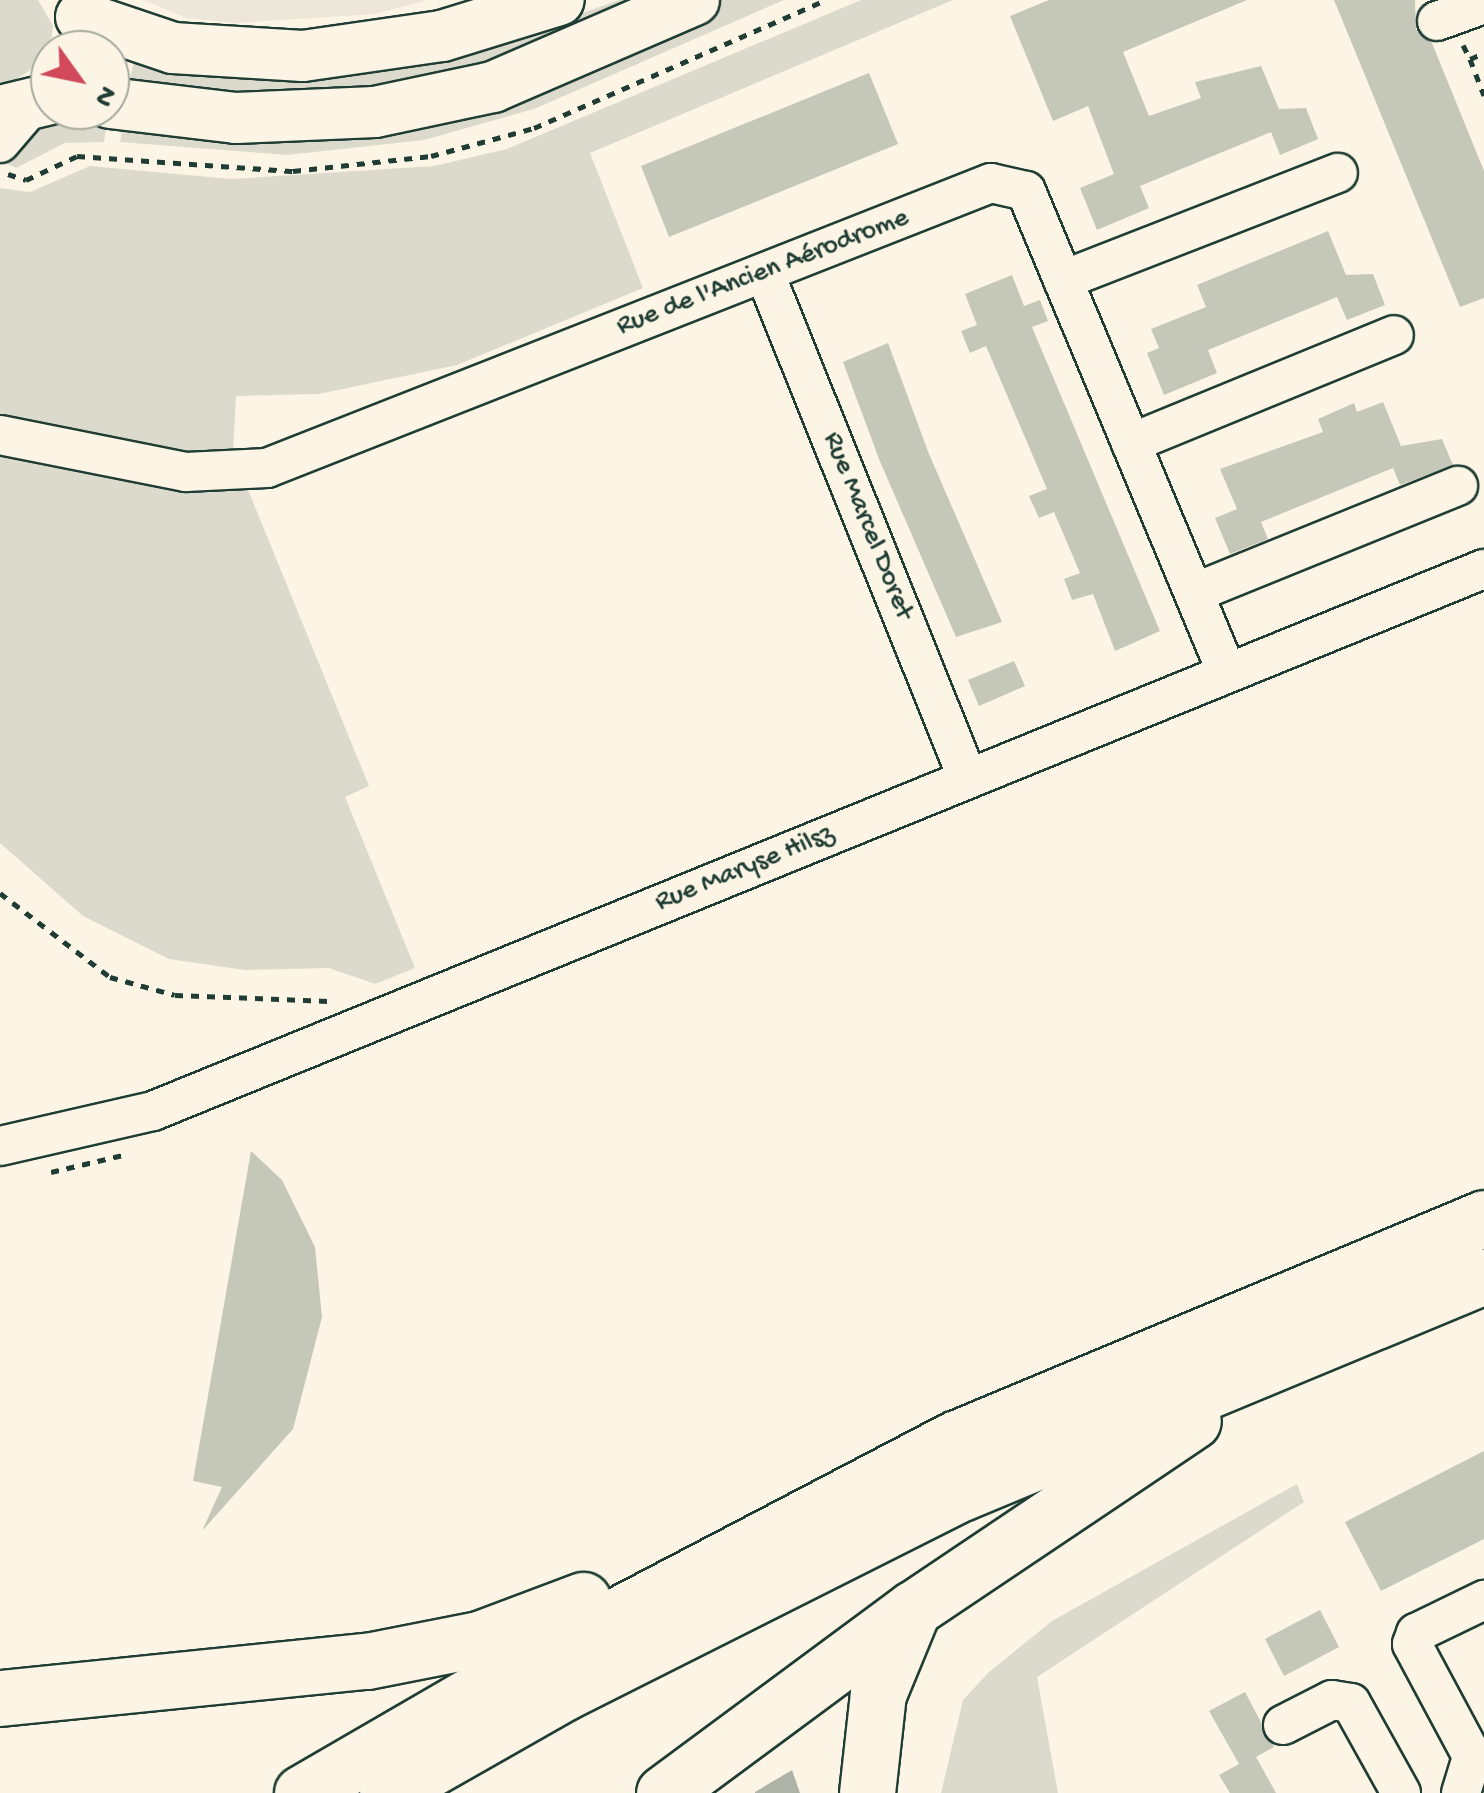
<!DOCTYPE html>
<html>
<head>
<meta charset="utf-8">
<style>
	body { margin:0 }
	#map { position:relative; width:1484px; height:1793px; overflow:hidden; background:#fcf5e5; font-family:"Gochi Hand",sans-serif }
	div>[style] { position:absolute }
	[style*='--x'] { left:calc(var(--x)*1px); top:calc(var(--y)*1px); width:calc(var(--w)*1px); rotate:calc(var(--a)*1deg) }
	.built>* { inset:0; background:#ece7d8 }
	.green>* { inset:0; background:#dcdacc }
	.water>* { inset:0; background:#aeb3a7 }
	.building>* { inset:0; background:#c5c7b9 }
	.path>* { height:5px; margin-top:-2.5px; transform-origin:0; background:repeating-linear-gradient(90deg,#1f3d34 0 8px,transparent 0 16px) }
	.roads { filter:drop-shadow(2px 0 #1f3d34) drop-shadow(-2px 0 #1f3d34) drop-shadow(0 2px #1f3d34) drop-shadow(0 -2px #1f3d34) }
	.minor>* { height:38px; margin:-19px; padding:0 19px; transform-origin:19px; border-radius:19px; background:#fcf5e5 }
	.major>* { height:50px; margin:-25px; padding:0 25px; transform-origin:25px; border-radius:25px; background:#fcf5e5 }
	.highway>* { height:55px; margin:-27.5px; padding:0 27.5px; transform-origin:27.5px; border-radius:27.5px; background:#fcf5e5 }
	span { translate:-50% -50%; white-space:nowrap; text-align:center; line-height:1.15; -webkit-text-stroke:8px #fcf5e5; paint-order:stroke }
	.street-label { font-size:28px; color:#1f3d34 }
	.north { position:absolute; left:30px; top:30px; width:100px; height:100px; box-sizing:border-box; background:#fcf5e5; border:2px solid #a4ab9e; border-radius:50%; rotate:123deg; font-size:28px; font-weight:700; line-height:40px; text-align:center; color:#1f3d34 }
	.north::after { content:''; display:block; margin:auto; width:35px; height:45px; background:#d1495b; clip-path:polygon(50% 0,100% 100%,50% 72%,0 100%) }
</style>
</head>
<body>
<div id="map">
	<div class="built">
		<i style="clip-path:polygon(144px 0,428px 0,375px 14px,236px 23px,186px 18px)"></i>
	</div>
	<div class="green">
		<i style="clip-path:polygon(0 0,38px 0,53px 26px,49px 58px,10px 83px,0 82px)"></i>
		<i style="clip-path:polygon(619px 0,635px 0,516px 56px,422px 84px,287px 99px,129px 83px,134px 62px,192px 73px,546px 26px)"></i>
		<i style="clip-path:polygon(710px 0,784px 0,534px 109px,424px 140px,287px 155px,120px 142px,125px 114px,290px 126px)"></i>
		<i style="clip-path:polygon(861px 0,953px 0,590px 153px,643px 288px,457px 365px,319px 394px,236px 396px,233px 453px,369px 786px,345px 797px,415px 968px,375px 984px,329px 968px,245px 970px,169px 959px,83px 916px,0 843px,0 188px,30px 192px,90px 166px,231px 179px,434px 166px,507px 149px)"></i>
		<i style="clip-path:polygon(78px 111px,108px 113px,104px 142px,65px 143px,16px 168px,0 160px,8px 145px)"></i>
		<i style="clip-path:polygon(1297px 1484px,1304px 1502px,1037px 1677px,1058px 1793px,941px 1793px,963px 1700px,989px 1672px,1052px 1621px)"></i>
	</div>
	<div class="water">
		<i style="clip-path:polygon(792px 1770px,800px 1793px,755px 1793px,755px 1792px)"></i>
	</div>
	<div class="building">
		<i style="clip-path:polygon(1049px 0,1247px 0,1123px 52px,1149px 116px,1201px 98px,1195px 82px,1261px 66px,1279px 109px,1306px 108px,1318px 139px,1280px 155px,1271px 132px,1140px 186px,1149px 208px,1097px 230px,1080px 188px,1114px 174px,1088px 106px,1053px 121px,1010px 16px)"></i>
		<i style="clip-path:polygon(1334px 0,1415px 0,1416px 30px,1432px 43px,1484px 171px,1484px 298px,1460px 307px)"></i>
		<i style="clip-path:polygon(869px 73px,898px 144px,669px 237px,641px 166px)"></i>
		<i style="clip-path:polygon(1328px 231px,1346px 275px,1373px 274px,1385px 305px,1347px 320px,1337px 297px,1208px 350px,1217px 373px,1164px 395px,1147px 353px,1159px 348px,1151px 329px,1206px 307px,1197px 285px)"></i>
		<i style="clip-path:polygon(1012px 275px,1024px 306px,1040px 300px,1048px 321px,1032px 327px,1160px 631px,1115px 651px,1093px 594px,1072px 600px,1064px 579px,1080px 573px,1054px 512px,1039px 518px,1029px 496px,1047px 489px,986px 346px,970px 353px,961px 331px,977px 325px,965px 294px)"></i>
		<i style="clip-path:polygon(888px 343px,929px 454px,1002px 622px,956px 637px,879px 459px,843px 362px)"></i>
		<i style="clip-path:polygon(1383px 402px,1401px 446px,1442px 439px,1453px 465px,1400px 485px,1393px 468px,1261px 522px,1268px 539px,1230px 554px,1215px 518px,1237px 509px,1220px 469px,1323px 432px,1318px 419px,1354px 403px,1357px 412px)"></i>
		<i style="clip-path:polygon(1014px 661px,1025px 686px,979px 706px,968px 680px)"></i>
		<i style="clip-path:polygon(251px 1151px,282px 1180px,315px 1247px,322px 1317px,293px 1429px,202px 1531px,222px 1487px,193px 1481px)"></i>
		<i style="clip-path:polygon(1484px 1451px,1484px 1539px,1381px 1591px,1345px 1522px)"></i>
		<i style="clip-path:polygon(1320px 1610px,1339px 1647px,1284px 1676px,1265px 1639px)"></i>
		<i style="clip-path:polygon(1245px 1692px,1274px 1747px,1256px 1757px,1276px 1793px,1230px 1793px,1219px 1775px,1239px 1764px,1209px 1711px)"></i>
	</div>
	<div class="path">
		<i style="--x:1463;--y:45;--w:16;--a:63"></i>
		<i style="--x:1470;--y:59;--w:15;--a:-23"></i>
		<i style="--x:1470;--y:59;--w:39;--a:69"></i>
		<i style="--x:8;--y:174;--w:19;--a:18"></i>
		<i style="--x:26;--y:180;--w:56;--a:-25.2"></i>
		<i style="--x:77;--y:156;--w:217;--a:4"></i>
		<i style="--x:293;--y:171;--w:139;--a:-6.2"></i>
		<i style="--x:431;--y:156;--w:107;--a:-15.2"></i>
		<i style="--x:534;--y:128;--w:319;--a:-23.7"></i>
		<i style="--x:0;--y:893;--w:138;--a:37.4"></i>
		<i style="--x:110;--y:977;--w:67;--a:15.5"></i>
		<i style="--x:175;--y:995;--w:154;--a:2.2"></i>
		<i style="--x:51;--y:1172;--w:74;--a:-13.3"></i>
	</div>
	<div class="roads">
		<div class="minor">
			<i style="--x:1437;--y:21;--w:50;--a:-19.9"></i>
			<i style="--x:0;--y:143;--w:45;--a:-49.5"></i>
			<i style="--x:765;--y:274;--w:544;--a:68.1"></i>
			<i style="--x:1063;--y:280;--w:295;--a:-21.3"></i>
			<i style="--x:0;--y:435;--w:190;--a:11.3"></i>
			<i style="--x:186;--y:472;--w:81;--a:-2.8"></i>
			<i style="--x:267;--y:468;--w:778;--a:-21.49"></i>
			<i style="--x:991;--y:183;--w:36;--a:13"></i>
			<i style="--x:1026;--y:191;--w:522;--a:67.36"></i>
			<i style="--x:1131;--y:443;--w:284;--a:-22.3"></i>
			<i style="--x:1194;--y:593;--w:285;--a:-22.1"></i>
			<i style="--x:0;--y:1146;--w:157;--a:-12.9"></i>
			<i style="--x:153;--y:1111;--w:1437;--a:-22.16"></i>
			<i style="--x:1283;--y:1725;--w:55;--a:-27"></i>
			<i style="--x:1332;--y:1700;--w:19;--a:9"></i>
			<i style="--x:1351;--y:1703;--w:103;--a:60.9"></i>
			<i style="--x:1461;--y:1793;--w:39;--a:-73"></i>
			<i style="--x:1472;--y:1756;--w:127;--a:-118.2"></i>
			<i style="--x:1412;--y:1644;--w:12;--a:-70"></i>
			<i style="--x:1416;--y:1633;--w:76;--a:-25.9"></i>
		</div>
		<div class="major">
			<i style="--x:81;--y:17;--w:97;--a:18.6"></i>
			<i style="--x:173;--y:48;--w:130;--a:3.5"></i>
			<i style="--x:303;--y:56;--w:140;--a:-8.2"></i>
			<i style="--x:442;--y:36;--w:122;--a:-17.1"></i>
			<i style="--x:110;--y:103;--w:127;--a:6.8"></i>
			<i style="--x:236;--y:118;--w:139;--a:-2.5"></i>
			<i style="--x:375;--y:112;--w:121;--a:-12"></i>
			<i style="--x:493;--y:87;--w:219;--a:-23.4"></i>
			<i style="--x:0;--y:111;--w:51;--a:-13.5"></i>
		</div>
		<div class="highway">
			<i style="--x:0;--y:1698;--w:369;--a:-5.8"></i>
			<i style="--x:367;--y:1661;--w:114;--a:-11.1"></i>
			<i style="--x:479;--y:1639;--w:111;--a:-20.6"></i>
			<i style="--x:302;--y:1793;--w:261;--a:-30.1"></i>
			<i style="--x:528;--y:1662;--w:482;--a:-27.6"></i>
			<i style="--x:955;--y:1439;--w:573;--a:-22.67"></i>
			<i style="--x:387;--y:1793;--w:202;--a:-29.6"></i>
			<i style="--x:563;--y:1693;--w:445;--a:-26.7"></i>
			<i style="--x:961;--y:1493;--w:566;--a:-22.53"></i>
			<i style="--x:664;--y:1793;--w:310;--a:-36.5"></i>
			<i style="--x:913;--y:1609;--w:337;--a:-33.9"></i>
			<i style="--x:867;--y:1793;--w:100;--a:-83.7"></i>
			<i style="--x:878;--y:1694;--w:92;--a:-67.6"></i>
		</div>
	</div>
	<div class="street-label">
		<span style="left:763px;top:273px;rotate:-21deg">Rue de l'Ancien Aérodrome</span>
		<span style="left:867px;top:526px;rotate:68deg">Rue Marcel Doret</span>
		<span style="left:745px;top:869px;rotate:-22deg">Rue Maryse Hilsz</span>
	</div>
	<div class="north">N</div>
</div>
</body>
</html>
